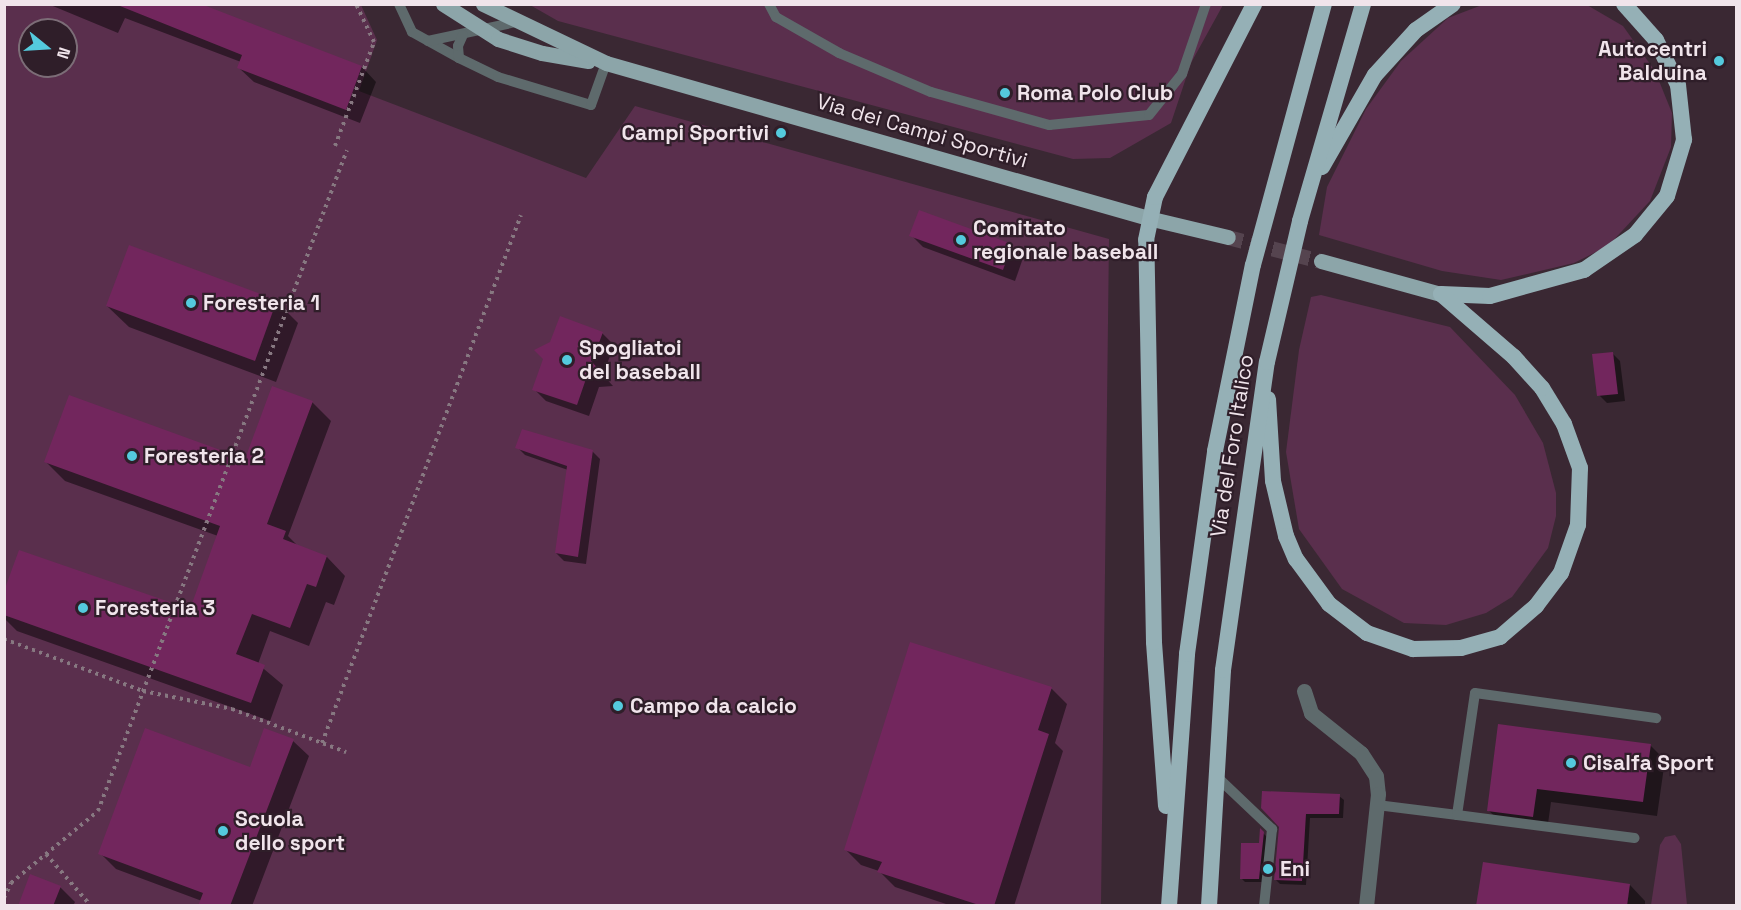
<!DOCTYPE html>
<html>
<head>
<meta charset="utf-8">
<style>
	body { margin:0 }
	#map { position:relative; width:1741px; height:910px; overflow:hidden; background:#3a2833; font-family:"Space Grotesk",sans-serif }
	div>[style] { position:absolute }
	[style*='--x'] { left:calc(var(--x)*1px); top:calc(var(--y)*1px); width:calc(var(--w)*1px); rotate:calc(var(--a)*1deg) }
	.green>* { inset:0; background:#5a2f4d }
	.shadow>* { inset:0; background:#0007 }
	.building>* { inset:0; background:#72265d }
	.primary-tunnel>* { height:15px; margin-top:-7.5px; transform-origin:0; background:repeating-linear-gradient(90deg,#55444f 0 15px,transparent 0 23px) }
	.path>* { height:4px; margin-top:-2px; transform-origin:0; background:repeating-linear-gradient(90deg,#877881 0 3px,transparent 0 7.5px) }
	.service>* { height:10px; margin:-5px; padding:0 5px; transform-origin:5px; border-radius:5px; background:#5e6a6c }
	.minor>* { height:15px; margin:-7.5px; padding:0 7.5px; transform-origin:7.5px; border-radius:7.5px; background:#5e6a6c }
	.primary>* { height:15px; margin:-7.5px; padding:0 7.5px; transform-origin:7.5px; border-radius:7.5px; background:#8ca5a9 }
	.trunk>* { height:16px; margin:-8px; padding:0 8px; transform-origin:8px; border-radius:8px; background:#95b0b6 }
	.dots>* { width:16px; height:16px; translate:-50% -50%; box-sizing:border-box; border:3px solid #2f1e29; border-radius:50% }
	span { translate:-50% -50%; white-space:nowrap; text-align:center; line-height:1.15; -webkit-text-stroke:4.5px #2f1e29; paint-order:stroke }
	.poi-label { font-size:21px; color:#f0e4eb; font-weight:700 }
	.right { translate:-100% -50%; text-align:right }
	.left { translate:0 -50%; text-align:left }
	.street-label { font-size:21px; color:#f0e4eb }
	.frame { position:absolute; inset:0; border:6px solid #f0e4eb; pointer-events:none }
	.north { position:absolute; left:18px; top:18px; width:60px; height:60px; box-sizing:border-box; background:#2f1e29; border:2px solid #7c6d77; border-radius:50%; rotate:108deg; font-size:16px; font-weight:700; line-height:24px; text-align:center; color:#f0e4eb }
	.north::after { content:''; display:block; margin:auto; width:21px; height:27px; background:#54cadd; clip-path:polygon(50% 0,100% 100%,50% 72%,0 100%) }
</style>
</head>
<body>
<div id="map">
	<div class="green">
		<i style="clip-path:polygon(evenodd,5px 5px,361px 5px,377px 40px,359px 91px,586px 178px,635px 106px,1109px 239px,1101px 905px,5px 906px,5px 5px,30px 30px,66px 30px,66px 66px,30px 66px,30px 30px)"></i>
		<i style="clip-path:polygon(530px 5px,1223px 5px,1191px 63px,1171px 123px,1110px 158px,1073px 159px,558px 21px)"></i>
		<i style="clip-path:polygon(1482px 5px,1587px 5px,1623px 26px,1655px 71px,1672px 113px,1671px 147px,1650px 201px,1608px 246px,1574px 263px,1501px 280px,1442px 271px,1319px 235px,1327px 187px,1366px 109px,1401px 61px,1448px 18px)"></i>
		<i style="clip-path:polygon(1321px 295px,1450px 327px,1515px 395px,1543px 443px,1556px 493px,1556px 516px,1548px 548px,1512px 597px,1486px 613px,1446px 625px,1404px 623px,1342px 589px,1299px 529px,1286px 452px,1299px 350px,1311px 297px)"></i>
		<i style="clip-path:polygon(1675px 835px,1681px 844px,1687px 905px,1651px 905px,1660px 845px,1665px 837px)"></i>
	</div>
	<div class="shadow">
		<i style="clip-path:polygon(48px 4px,197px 4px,362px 67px,376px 82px,360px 123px,254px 82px,239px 68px,241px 62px,125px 18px,118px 33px)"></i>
		<i style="clip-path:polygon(911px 235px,1011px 246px,1023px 258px,1015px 281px,923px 247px)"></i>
		<i style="clip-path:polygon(276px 301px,298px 323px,276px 382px,129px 327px,107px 306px)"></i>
		<i style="clip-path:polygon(602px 333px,614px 345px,603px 375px,613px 386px,599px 387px,589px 416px,546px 401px,534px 389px,552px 343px)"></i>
		<i style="clip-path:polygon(1612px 353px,1620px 361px,1625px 401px,1607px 403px,1599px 395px)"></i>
		<i style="clip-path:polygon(312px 402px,331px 421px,288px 536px,299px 547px,327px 557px,345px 576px,334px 605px,326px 602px,309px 646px,270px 631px,258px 664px,283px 685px,270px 721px,17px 631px,4px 618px,4px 595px,190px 611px,218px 536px,65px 481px,46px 462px,246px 461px)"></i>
		<i style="clip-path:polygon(517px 447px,592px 451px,600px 459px,586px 564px,564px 561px,556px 553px,568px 470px,525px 455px)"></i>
		<i style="clip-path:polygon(911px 644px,1052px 689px,1067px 704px,1055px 743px,1063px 751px,1014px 906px,952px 906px,895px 887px,879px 871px,861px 865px,846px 850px)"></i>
		<i style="clip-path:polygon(1500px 726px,1650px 745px,1665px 760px,1657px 816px,1551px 802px,1547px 831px,1504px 825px,1489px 811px)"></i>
		<i style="clip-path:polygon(293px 741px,309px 756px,252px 906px,200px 906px,202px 901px,116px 869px,100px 853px,251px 769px)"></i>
		<i style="clip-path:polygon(1339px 796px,1344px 800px,1343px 818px,1310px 818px,1306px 885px,1280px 884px,1276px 880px,1281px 826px)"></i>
		<i style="clip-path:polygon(1261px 831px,1267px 837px,1262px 882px,1245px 882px,1241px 878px,1261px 845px)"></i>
		<i style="clip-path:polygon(1630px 885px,1645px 901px,1645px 906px,1478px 906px)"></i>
		<i style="clip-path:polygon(60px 887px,75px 902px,73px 906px,20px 906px)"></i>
	</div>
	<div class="building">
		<i style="clip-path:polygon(115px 4px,201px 4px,362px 66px,346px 110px,237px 68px,242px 55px)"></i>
		<i style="clip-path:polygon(919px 210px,1012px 244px,1003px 270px,909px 236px)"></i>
		<i style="clip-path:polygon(129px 245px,277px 300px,255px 361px,106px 306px)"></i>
		<i style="clip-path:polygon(560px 316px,603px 332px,592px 362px,604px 375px,587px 376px,577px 405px,532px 390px,543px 359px,534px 350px,550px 342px)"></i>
		<i style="clip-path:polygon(1613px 352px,1618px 394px,1597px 396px,1592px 354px)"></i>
		<i style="clip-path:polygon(272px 386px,313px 401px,267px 524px,286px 531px,283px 539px,327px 556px,316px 587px,307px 584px,290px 628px,252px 614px,236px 654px,265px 665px,251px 703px,4px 615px,4px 591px,19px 550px,190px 609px,220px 526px,44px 462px,69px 395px,245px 459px)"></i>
		<i style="clip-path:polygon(522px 429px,593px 450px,578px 557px,555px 553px,567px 466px,515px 448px)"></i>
		<i style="clip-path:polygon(910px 642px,1052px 687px,1038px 730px,1049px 734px,994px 906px,982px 906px,877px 872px,882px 862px,844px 850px)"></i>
		<i style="clip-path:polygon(1498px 724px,1651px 744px,1643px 802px,1537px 789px,1533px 817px,1487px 811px)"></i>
		<i style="clip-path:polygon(145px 728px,250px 767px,264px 728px,294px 739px,230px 906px,198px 906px,203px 893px,98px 854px)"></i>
		<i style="clip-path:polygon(1262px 791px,1340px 794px,1339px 814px,1306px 814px,1302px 881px,1274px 880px,1279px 827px,1261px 808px)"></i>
		<i style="clip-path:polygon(1260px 828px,1264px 832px,1259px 879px,1240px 879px,1241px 843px,1259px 843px)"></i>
		<i style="clip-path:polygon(1483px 862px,1630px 884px,1627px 906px,1476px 906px)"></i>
		<i style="clip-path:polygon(30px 874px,61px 886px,53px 906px,18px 906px)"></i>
	</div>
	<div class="primary-tunnel">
		<i style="--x:1228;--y:237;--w:96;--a:14.5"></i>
	</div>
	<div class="path">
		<i style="--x:335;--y:146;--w:111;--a:-69.4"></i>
		<i style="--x:374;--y:42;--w:42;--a:-115.3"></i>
		<i style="--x:4;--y:639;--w:148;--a:20.5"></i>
		<i style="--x:143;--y:691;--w:91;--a:11.4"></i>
		<i style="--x:232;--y:709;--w:122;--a:20.7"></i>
		<i style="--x:322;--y:743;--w:564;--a:-69.35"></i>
		<i style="--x:46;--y:854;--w:69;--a:49.1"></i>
		<i style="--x:4;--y:898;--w:17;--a:-65"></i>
		<i style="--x:11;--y:883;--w:113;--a:-39.6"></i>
		<i style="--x:98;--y:811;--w:706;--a:-69.36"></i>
	</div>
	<div class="service">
		<i style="--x:399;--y:4;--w:31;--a:65"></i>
		<i style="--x:412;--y:32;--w:54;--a:29"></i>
		<i style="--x:459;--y:58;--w:43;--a:26"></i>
		<i style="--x:498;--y:77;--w:97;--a:16.8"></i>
		<i style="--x:591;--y:105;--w:45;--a:-70.3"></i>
		<i style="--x:769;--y:4;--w:15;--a:62"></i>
		<i style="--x:776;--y:17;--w:73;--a:29.7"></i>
		<i style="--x:839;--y:53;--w:100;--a:23"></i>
		<i style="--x:931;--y:92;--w:123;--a:15.6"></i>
		<i style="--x:1049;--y:125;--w:100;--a:-5.7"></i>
		<i style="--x:1149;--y:115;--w:53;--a:-51.2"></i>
		<i style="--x:1182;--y:74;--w:74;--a:-71.1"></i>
		<i style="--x:428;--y:41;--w:90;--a:-12.2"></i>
		<i style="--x:459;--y:58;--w:12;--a:-95"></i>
		<i style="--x:458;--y:46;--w:12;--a:-66"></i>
		<i style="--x:1215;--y:775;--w:79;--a:43.5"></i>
		<i style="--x:1272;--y:829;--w:77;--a:95.9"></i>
		<i style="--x:1377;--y:805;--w:81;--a:7.1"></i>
		<i style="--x:1457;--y:815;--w:123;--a:-81.6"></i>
		<i style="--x:1475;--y:693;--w:183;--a:7.9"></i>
		<i style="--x:1457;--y:815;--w:179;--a:7.4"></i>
	</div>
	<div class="minor">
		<i style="--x:1304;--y:691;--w:23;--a:72"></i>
		<i style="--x:1311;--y:713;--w:64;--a:38.7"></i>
		<i style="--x:1361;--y:753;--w:27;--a:57"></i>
		<i style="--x:1376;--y:776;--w:18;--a:84"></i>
		<i style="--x:1378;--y:794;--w:113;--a:96.1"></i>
	</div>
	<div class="primary">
		<i style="--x:443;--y:4;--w:65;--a:32.5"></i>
		<i style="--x:498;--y:39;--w:46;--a:17.7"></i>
		<i style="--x:542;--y:53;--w:47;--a:9.9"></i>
		<i style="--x:483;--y:4;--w:136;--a:25.6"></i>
		<i style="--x:606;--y:63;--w:564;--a:15.96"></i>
		<i style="--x:1148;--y:218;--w:82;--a:13.4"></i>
		<i style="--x:1321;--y:261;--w:124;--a:15.4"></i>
	</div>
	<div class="trunk">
		<i style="--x:1322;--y:167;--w:106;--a:-60.1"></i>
		<i style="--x:1375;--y:75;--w:61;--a:-47.7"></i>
		<i style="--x:1416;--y:30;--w:45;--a:-35.1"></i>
		<i style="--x:1441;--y:294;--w:49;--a:2.3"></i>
		<i style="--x:1490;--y:296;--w:98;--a:-15.5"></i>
		<i style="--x:1584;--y:270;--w:62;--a:-34.5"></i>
		<i style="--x:1635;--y:235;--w:50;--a:-50.6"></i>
		<i style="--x:1667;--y:196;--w:59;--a:-73.1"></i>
		<i style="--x:1684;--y:140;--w:55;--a:-96.2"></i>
		<i style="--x:1678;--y:85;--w:50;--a:-116.1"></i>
		<i style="--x:1656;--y:40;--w:48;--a:-131.6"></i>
		<i style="--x:1268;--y:399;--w:82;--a:86.5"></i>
		<i style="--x:1273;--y:481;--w:57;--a:76.7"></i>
		<i style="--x:1286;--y:536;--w:25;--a:67"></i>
		<i style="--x:1296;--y:559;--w:56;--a:53.7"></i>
		<i style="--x:1329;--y:604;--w:48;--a:37.3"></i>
		<i style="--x:1367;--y:633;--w:49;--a:19.2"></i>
		<i style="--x:1413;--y:649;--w:48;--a:-1.2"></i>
		<i style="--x:1461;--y:648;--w:41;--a:-15.8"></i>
		<i style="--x:1500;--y:637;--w:48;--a:-40.7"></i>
		<i style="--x:1536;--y:606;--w:41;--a:-52.9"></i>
		<i style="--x:1561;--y:573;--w:51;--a:-70.5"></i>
		<i style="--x:1578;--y:525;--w:57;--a:-88"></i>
		<i style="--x:1580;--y:468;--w:47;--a:-110"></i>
		<i style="--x:1564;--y:424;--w:42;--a:-121.4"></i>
		<i style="--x:1542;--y:388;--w:42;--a:-132.1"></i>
		<i style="--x:1514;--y:357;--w:96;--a:-139.2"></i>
		<i style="--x:1166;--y:806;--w:164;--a:-94.2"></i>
		<i style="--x:1154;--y:642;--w:402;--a:-91.1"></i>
		<i style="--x:1146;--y:240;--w:44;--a:-78.2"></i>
		<i style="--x:1155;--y:197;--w:217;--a:-62.8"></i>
		<i style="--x:1169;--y:906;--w:253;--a:-85.9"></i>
		<i style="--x:1187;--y:654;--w:205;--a:-82.1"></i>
		<i style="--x:1215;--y:451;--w:190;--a:-78.5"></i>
		<i style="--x:1253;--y:265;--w:270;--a:-74.8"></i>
		<i style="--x:1209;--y:906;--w:236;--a:-86.6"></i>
		<i style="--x:1223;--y:670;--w:311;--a:-81.9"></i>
		<i style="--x:1267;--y:362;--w:145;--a:-76.8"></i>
		<i style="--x:1300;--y:221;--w:226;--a:-73.8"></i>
	</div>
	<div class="dots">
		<i style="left:1719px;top:61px;background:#54cadd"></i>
		<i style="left:1005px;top:93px;background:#54cadd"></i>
		<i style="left:781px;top:133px;background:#54cadd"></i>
		<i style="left:961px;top:240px;background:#54cadd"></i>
		<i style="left:191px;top:303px;background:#54cadd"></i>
		<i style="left:567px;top:360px;background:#54cadd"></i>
		<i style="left:132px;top:456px;background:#54cadd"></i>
		<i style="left:83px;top:608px;background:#54cadd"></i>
		<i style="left:618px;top:706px;background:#54cadd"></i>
		<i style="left:1571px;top:763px;background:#54cadd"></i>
		<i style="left:223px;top:831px;background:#54cadd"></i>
		<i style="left:1268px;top:869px;background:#54cadd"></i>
	</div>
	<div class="poi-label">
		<span class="right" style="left:1707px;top:61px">Autocentri<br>Balduina</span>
		<span class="left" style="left:1017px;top:93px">Roma Polo Club</span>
		<span class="right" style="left:769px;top:133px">Campi Sportivi</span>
		<span class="left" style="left:973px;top:240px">Comitato<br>regionale baseball</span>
		<span class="left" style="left:203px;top:303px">Foresteria 1</span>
		<span class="left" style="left:579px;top:360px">Spogliatoi<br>del baseball</span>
		<span class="left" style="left:144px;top:456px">Foresteria 2</span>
		<span class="left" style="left:95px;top:608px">Foresteria 3</span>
		<span class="left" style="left:630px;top:706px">Campo da calcio</span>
		<span class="left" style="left:1583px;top:763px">Cisalfa Sport</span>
		<span class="left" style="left:235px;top:831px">Scuola<br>dello sport</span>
		<span class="left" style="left:1280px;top:869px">Eni</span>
	</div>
	<div class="street-label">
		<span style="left:922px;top:131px;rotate:16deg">Via dei Campi Sportivi</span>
		<span style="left:1232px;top:446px;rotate:-81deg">Via del Foro Italico</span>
	</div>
	<div class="frame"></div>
	<div class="north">N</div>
</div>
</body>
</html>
